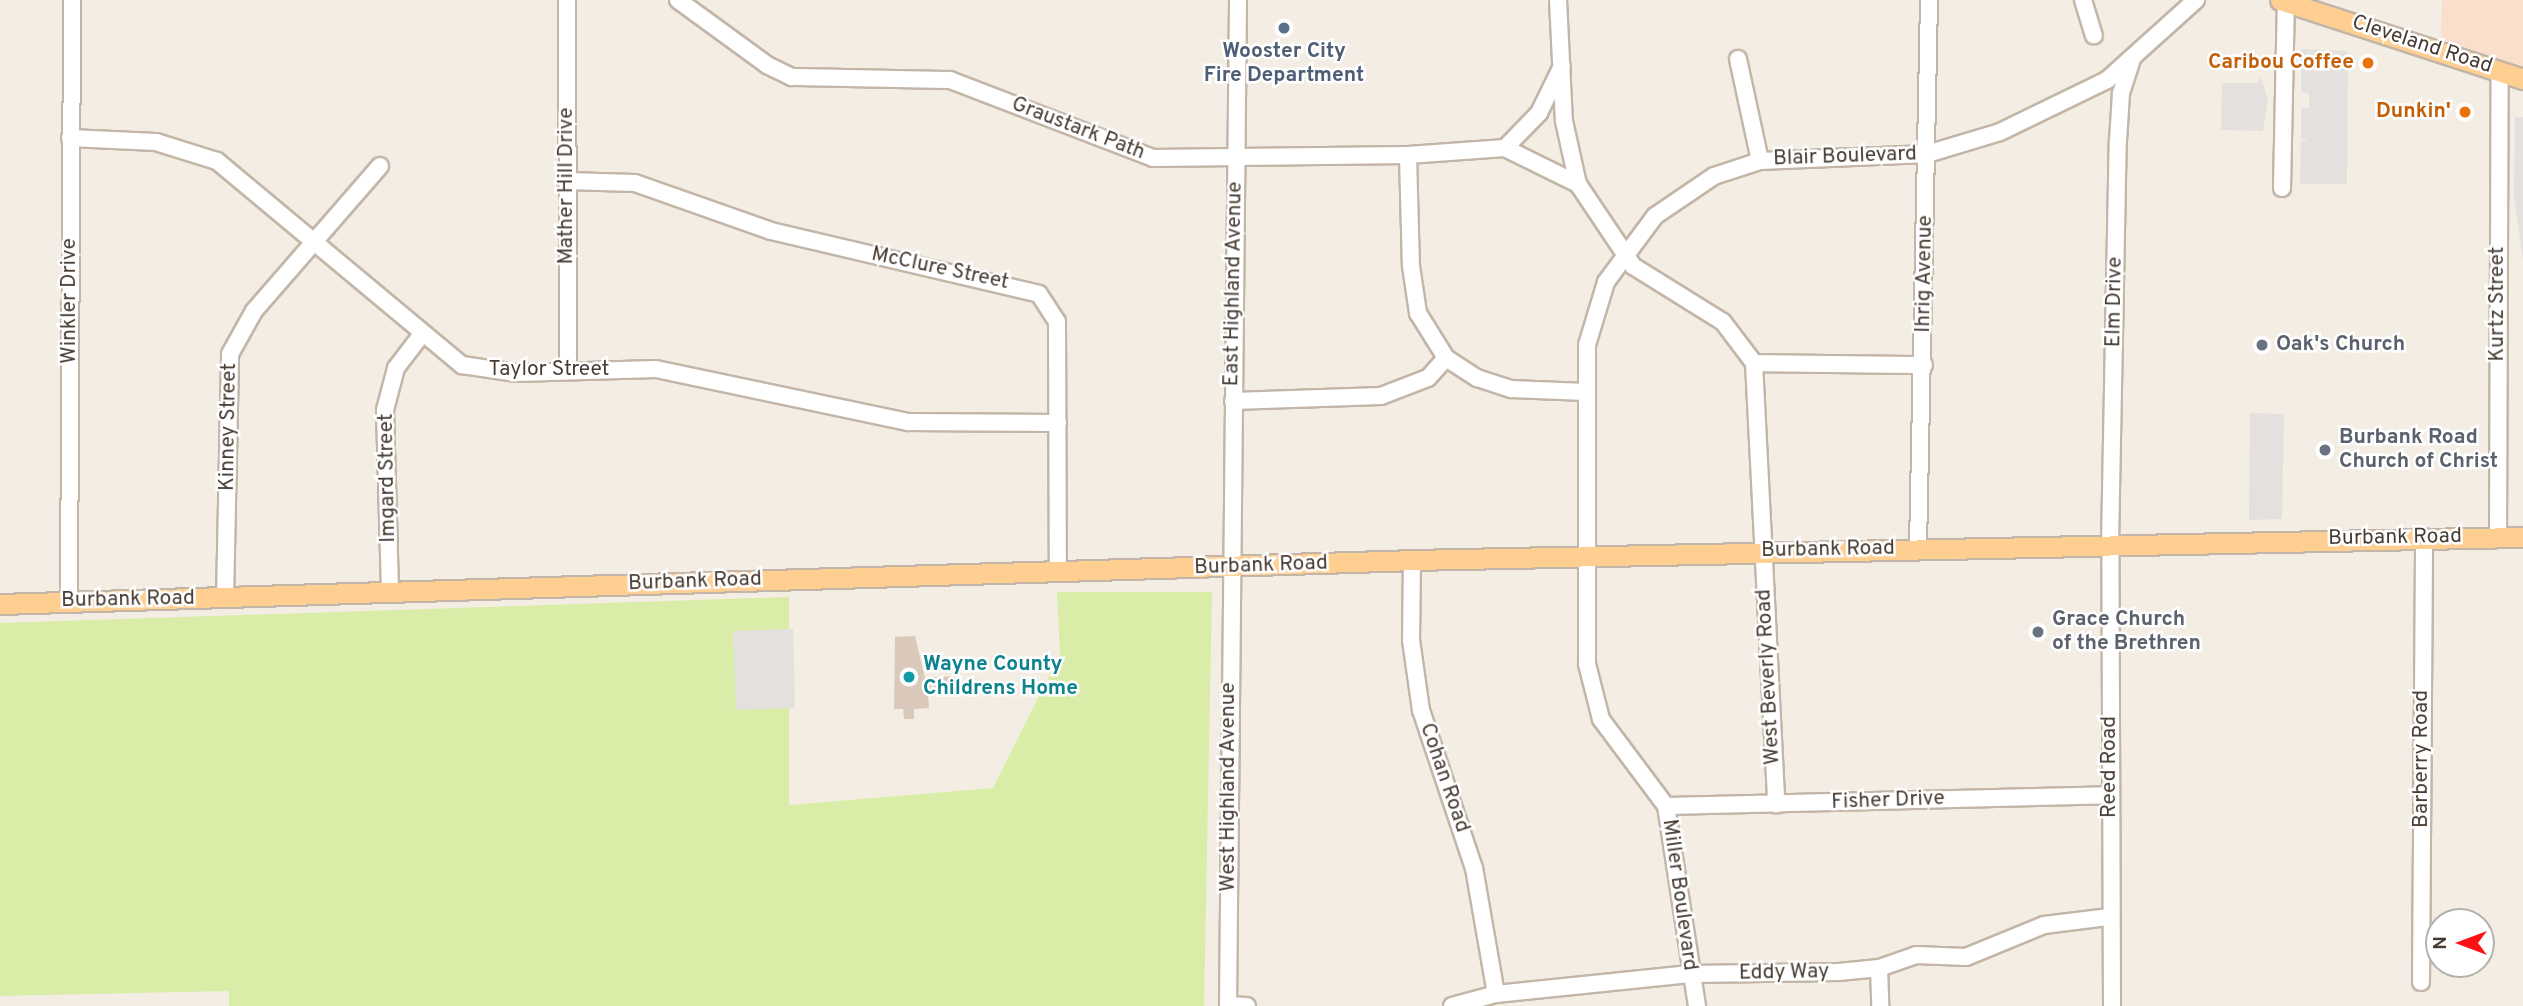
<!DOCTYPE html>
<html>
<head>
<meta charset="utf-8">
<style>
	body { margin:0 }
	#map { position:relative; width:2523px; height:1006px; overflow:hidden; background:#f4ede4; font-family:Overpass,sans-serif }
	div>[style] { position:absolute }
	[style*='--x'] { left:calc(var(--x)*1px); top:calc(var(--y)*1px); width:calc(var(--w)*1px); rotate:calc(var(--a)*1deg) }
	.commercial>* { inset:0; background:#f9dfcc }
	.green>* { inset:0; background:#d9eda8 }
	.parking>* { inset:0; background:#e4e0dd }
	.building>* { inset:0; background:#dac9bb }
	.roads { filter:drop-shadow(2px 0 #c3b6a8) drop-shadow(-2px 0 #c3b6a8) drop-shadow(0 2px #c3b6a8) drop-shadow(0 -2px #c3b6a8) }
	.minor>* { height:16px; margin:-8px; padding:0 8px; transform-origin:8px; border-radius:8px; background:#fff }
	.major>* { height:19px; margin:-9.5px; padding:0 9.5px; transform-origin:9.5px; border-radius:9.5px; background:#ffcf92 }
	.dots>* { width:19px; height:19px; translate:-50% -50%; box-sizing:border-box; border:4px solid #fff; border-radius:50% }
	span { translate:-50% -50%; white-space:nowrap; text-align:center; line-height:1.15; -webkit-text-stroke:5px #fff; paint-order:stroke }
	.street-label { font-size:21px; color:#473c33 }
	.service-label { font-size:21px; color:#4e5e75; font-weight:700 }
	.food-label { font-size:21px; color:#c56008; font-weight:700 }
	.right { translate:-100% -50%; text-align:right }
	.worship-label { font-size:21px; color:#5b616d; font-weight:700 }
	.left { translate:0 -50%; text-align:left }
	.culture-label { font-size:21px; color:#0d838f; font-weight:700 }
	.north { position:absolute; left:2425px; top:908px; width:70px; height:70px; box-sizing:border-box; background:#fff; border:2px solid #b5b1ad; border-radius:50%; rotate:270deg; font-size:19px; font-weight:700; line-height:28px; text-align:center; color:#473c33 }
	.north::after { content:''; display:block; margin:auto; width:24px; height:32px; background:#ff1012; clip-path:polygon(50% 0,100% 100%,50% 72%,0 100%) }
</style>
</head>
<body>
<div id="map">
	<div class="commercial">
		<i style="clip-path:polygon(2442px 0,2523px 0,2523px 67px,2441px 39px)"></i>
	</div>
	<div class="green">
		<i style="clip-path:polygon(1057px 592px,1212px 592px,1204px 1006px,229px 1006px,229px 991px,0 996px,0 623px,789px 597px,789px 805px,993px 788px,1060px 654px)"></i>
	</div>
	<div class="parking">
		<i style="clip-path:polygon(2301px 49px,2348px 51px,2347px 184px,2300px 184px,2301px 141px,2308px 140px,2301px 138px,2301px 109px,2309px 108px,2309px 93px,2301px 92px)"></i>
		<i style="clip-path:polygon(2261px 77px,2268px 100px,2263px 131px,2221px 130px,2222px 83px,2257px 83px)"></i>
		<i style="clip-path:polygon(2515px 117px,2523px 117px,2523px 259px,2514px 196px)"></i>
		<i style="clip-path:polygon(2250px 413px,2284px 414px,2282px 519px,2249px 520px)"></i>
		<i style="clip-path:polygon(793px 629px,795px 708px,736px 710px,733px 631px)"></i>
	</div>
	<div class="building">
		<i style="clip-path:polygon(915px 636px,925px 678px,955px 676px,956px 694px,928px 695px,929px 708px,914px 709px,914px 719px,904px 719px,903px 709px,894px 709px,895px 637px)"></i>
	</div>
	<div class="roads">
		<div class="minor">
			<i style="--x:567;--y:0;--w:371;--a:89.8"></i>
			<i style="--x:678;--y:0;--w:110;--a:36.1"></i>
			<i style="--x:767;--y:65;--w:28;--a:26"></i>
			<i style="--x:792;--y:77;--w:158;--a:1.1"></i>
			<i style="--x:950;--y:80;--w:217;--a:21"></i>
			<i style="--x:1153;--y:158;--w:255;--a:-0.7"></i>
			<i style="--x:1408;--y:155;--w:97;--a:-4.1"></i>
			<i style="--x:1505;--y:148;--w:49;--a:-45.8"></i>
			<i style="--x:1539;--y:113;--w:52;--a:-63.9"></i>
			<i style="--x:1558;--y:0;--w:121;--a:87.2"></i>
			<i style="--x:1564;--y:121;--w:65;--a:77.5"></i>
			<i style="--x:1578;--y:184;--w:99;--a:56.1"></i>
			<i style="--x:1633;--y:266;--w:106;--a:31.9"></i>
			<i style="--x:1723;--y:322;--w:51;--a:52.9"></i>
			<i style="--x:1754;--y:363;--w:442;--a:87.1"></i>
			<i style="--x:2083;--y:0;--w:37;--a:73"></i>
			<i style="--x:1738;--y:59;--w:104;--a:77.8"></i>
			<i style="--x:70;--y:138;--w:86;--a:2.7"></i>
			<i style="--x:156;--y:142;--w:64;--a:17.3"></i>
			<i style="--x:217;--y:161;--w:319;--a:39.8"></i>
			<i style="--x:462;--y:365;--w:55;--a:8.4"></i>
			<i style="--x:516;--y:373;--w:140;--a:-1.6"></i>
			<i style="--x:656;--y:369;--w:258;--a:11.9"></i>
			<i style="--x:908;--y:422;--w:150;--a:0.4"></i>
			<i style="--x:1505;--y:148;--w:81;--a:26.3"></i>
			<i style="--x:1408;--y:155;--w:111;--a:88.5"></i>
			<i style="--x:1411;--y:266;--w:48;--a:81.5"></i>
			<i style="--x:1418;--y:313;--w:53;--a:58.1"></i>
			<i style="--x:1446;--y:358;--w:37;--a:33"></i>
			<i style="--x:1477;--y:378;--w:36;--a:18"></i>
			<i style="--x:1511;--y:389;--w:75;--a:2.3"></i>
			<i style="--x:566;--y:181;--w:69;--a:1.7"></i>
			<i style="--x:635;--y:183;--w:144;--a:19.4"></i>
			<i style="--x:771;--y:231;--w:275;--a:13.2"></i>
			<i style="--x:1039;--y:294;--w:33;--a:57"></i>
			<i style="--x:1057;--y:322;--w:250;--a:89.8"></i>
			<i style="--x:2282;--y:188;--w:186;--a:-88.8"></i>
			<i style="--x:1754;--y:363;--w:170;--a:0.7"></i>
			<i style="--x:1233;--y:401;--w:148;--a:-1.9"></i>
			<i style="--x:1381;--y:396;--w:50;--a:-21"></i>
			<i style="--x:1428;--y:378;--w:27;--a:-48"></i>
			<i style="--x:2498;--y:537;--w:466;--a:-89.8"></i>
			<i style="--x:1918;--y:548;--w:548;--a:-88.85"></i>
			<i style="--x:1412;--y:560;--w:80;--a:90.7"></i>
			<i style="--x:1411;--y:640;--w:71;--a:81.9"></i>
			<i style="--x:1421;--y:710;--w:167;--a:71.5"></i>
			<i style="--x:1474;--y:868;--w:128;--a:80.1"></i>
			<i style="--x:390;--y:590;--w:180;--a:-91.6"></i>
			<i style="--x:385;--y:410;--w:43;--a:-75.3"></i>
			<i style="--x:396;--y:368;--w:43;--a:-52.6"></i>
			<i style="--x:225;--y:598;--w:244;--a:-88.8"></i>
			<i style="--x:230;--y:354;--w:49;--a:-60.8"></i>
			<i style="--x:254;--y:311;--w:192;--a:-49"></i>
			<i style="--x:69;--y:602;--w:602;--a:-89.71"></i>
			<i style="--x:1666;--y:806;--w:444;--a:-1.4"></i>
			<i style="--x:1879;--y:968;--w:38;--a:88"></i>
			<i style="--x:2421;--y:982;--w:445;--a:-89.6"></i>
			<i style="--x:1228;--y:1005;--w:19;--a:3"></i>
			<i style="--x:1228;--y:1006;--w:1006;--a:-89.43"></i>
			<i style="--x:1452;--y:1006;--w:46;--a:-15.3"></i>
			<i style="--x:1496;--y:994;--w:195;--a:-5.9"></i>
			<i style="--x:1690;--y:974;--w:149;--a:-0.8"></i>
			<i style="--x:1839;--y:972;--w:40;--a:-5.7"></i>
			<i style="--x:1879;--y:968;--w:39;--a:-19"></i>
			<i style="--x:1916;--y:955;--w:50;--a:2.3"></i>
			<i style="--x:1966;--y:957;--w:84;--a:-22.3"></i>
			<i style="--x:2044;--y:925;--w:64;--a:-7.1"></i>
			<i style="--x:1697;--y:1006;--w:202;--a:-98.8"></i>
			<i style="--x:1666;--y:806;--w:109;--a:-126.8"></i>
			<i style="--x:1601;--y:719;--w:57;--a:-104.3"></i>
			<i style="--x:1587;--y:664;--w:319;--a:-90"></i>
			<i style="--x:1587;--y:345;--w:66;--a:-73.2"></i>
			<i style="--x:1606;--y:282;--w:82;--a:-53.4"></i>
			<i style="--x:1655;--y:216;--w:71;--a:-34.1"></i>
			<i style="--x:1714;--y:176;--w:48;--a:-18.1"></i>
			<i style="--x:1760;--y:161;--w:167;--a:-2.4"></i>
			<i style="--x:1927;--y:154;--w:76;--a:-16.8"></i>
			<i style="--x:2000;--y:132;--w:119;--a:-25.9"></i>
			<i style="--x:2107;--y:80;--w:120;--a:-42"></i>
			<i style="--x:2112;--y:1006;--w:462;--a:-90.2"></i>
			<i style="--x:2110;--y:544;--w:403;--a:-88.9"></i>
			<i style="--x:2118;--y:141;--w:48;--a:-86.4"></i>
			<i style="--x:2121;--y:93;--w:33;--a:-72"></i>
		</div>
		<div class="major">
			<i style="--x:2280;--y:0;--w:256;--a:18"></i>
			<i style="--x:0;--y:604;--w:1413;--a:-1.78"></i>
			<i style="--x:1412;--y:560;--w:1111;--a:-1.19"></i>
		</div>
	</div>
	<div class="dots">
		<i style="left:1284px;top:28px;background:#5c6f8a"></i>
		<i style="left:2368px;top:63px;background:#e8710a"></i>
		<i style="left:2465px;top:112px;background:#e8710a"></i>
		<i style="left:2262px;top:345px;background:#6b7280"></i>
		<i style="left:2325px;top:450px;background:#6b7280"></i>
		<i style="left:2038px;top:632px;background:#6b7280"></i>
		<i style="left:909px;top:677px;background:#0f9aa8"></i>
	</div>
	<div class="street-label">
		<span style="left:2422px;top:45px;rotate:18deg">Cleveland Road</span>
		<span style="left:1078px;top:129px;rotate:21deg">Graustark Path</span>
		<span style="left:1845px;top:157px;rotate:-2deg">Blair Boulevard</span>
		<span style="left:567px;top:186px;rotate:-90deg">Mather Hill Drive</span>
		<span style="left:940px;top:269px;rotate:12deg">McClure Street</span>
		<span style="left:1925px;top:274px;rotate:-89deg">Ihrig Avenue</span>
		<span style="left:1234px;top:284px;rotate:-89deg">East Highland Avenue</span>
		<span style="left:70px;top:301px;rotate:-90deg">Winkler Drive</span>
		<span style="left:2115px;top:302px;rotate:-89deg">Elm Drive</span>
		<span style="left:2498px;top:304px;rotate:-90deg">Kurtz Street</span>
		<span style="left:549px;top:370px">Taylor Street</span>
		<span style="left:229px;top:427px;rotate:-89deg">Kinney Street</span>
		<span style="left:388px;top:478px;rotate:-91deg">Imgard Street</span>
		<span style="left:2395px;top:538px;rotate:-1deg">Burbank Road</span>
		<span style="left:1828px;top:550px;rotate:-1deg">Burbank Road</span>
		<span style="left:1261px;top:566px;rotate:-2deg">Burbank Road</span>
		<span style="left:695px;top:582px;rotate:-2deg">Burbank Road</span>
		<span style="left:128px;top:600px;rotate:-1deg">Burbank Road</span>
		<span style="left:1769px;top:677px;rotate:-93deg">West Beverly Road</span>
		<span style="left:2422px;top:759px;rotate:-90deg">Barberry Road</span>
		<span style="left:2110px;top:767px;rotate:-90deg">Reed Road</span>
		<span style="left:1444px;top:778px;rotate:71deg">Cohan Road</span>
		<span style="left:1229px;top:787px;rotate:-90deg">West Highland Avenue</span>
		<span style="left:1888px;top:801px;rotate:-2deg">Fisher Drive</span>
		<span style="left:1679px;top:895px;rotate:82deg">Miller Boulevard</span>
		<span style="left:1784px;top:973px;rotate:-1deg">Eddy Way</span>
	</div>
	<div class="service-label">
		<span style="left:1284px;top:64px">Wooster City<br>Fire Department</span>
	</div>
	<div class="food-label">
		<span class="right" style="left:2354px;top:63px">Caribou Coffee</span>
		<span class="right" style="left:2451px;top:112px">Dunkin'</span>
	</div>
	<div class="worship-label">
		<span class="left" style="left:2276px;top:345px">Oak's Church</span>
		<span class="left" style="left:2339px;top:450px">Burbank Road<br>Church of Christ</span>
		<span class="left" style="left:2052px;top:632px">Grace Church<br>of the Brethren</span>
	</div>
	<div class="culture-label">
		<span class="left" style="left:923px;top:677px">Wayne County<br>Childrens Home</span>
	</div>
	<div class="north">N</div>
</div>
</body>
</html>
